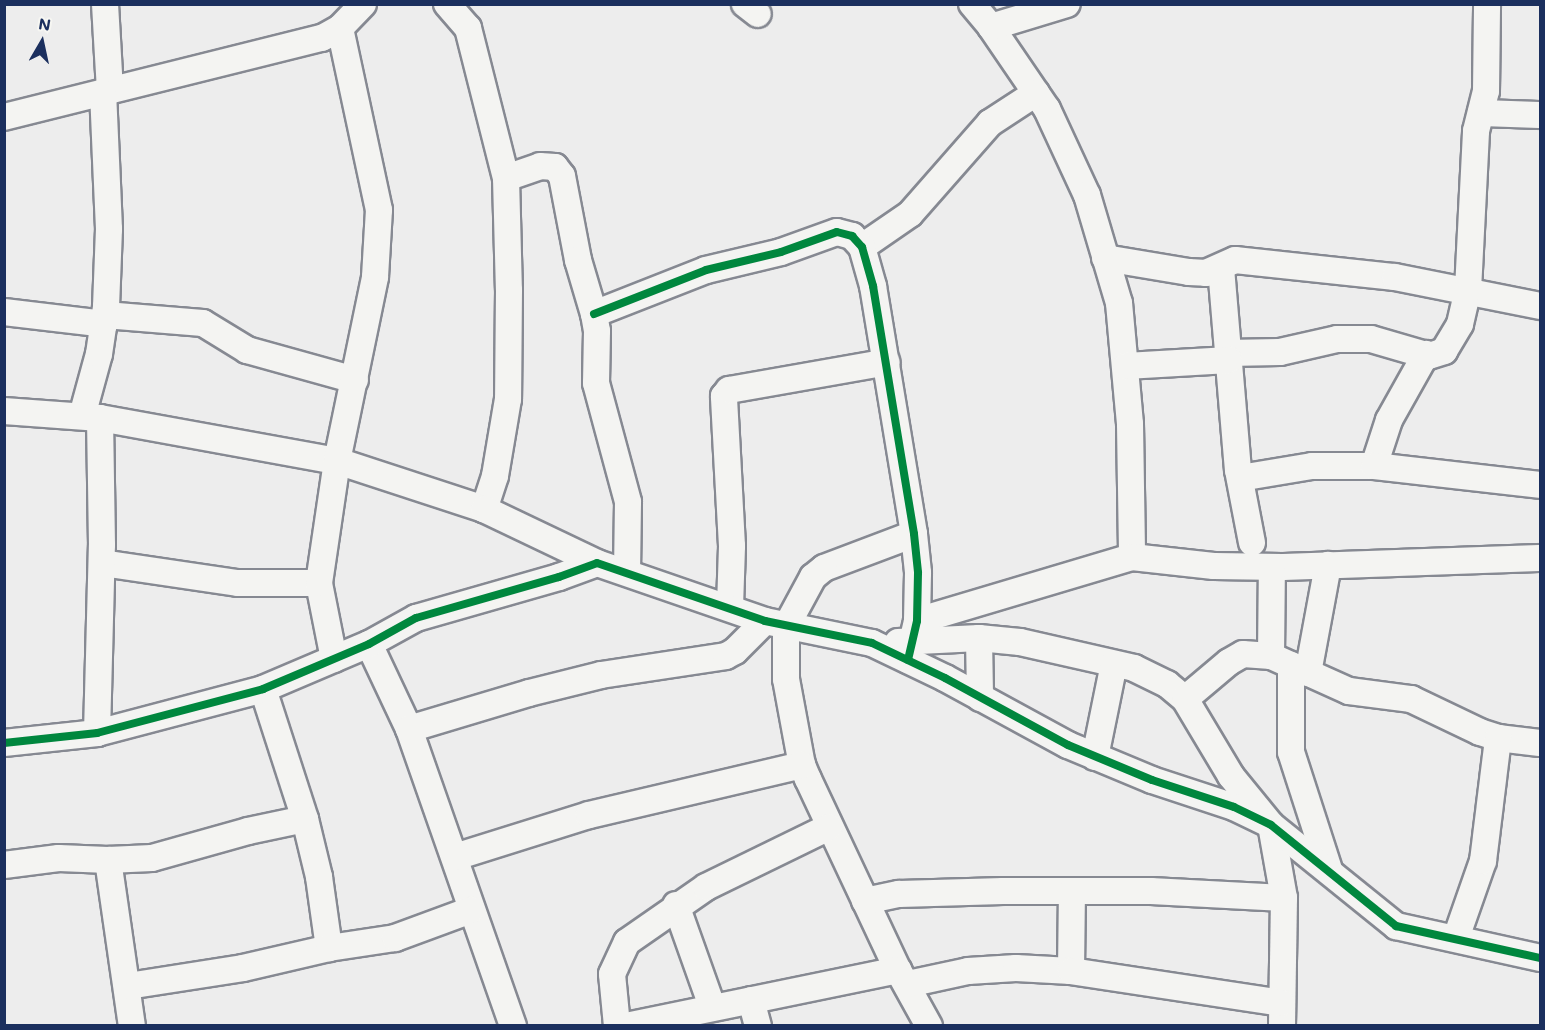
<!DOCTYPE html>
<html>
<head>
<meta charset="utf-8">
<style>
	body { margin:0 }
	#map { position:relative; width:1545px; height:1030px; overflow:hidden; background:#ededed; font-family:Mali,sans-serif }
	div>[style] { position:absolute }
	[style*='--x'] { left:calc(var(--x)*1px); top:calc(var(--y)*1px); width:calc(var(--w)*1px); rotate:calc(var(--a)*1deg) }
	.roads { filter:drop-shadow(2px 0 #868992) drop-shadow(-2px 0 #868992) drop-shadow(0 2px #868992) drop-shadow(0 -2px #868992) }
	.minor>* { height:26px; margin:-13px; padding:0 13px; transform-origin:13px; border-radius:13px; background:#f4f4f2 }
	.cycleway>* { height:8px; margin:-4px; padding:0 4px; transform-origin:4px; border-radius:4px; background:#00873e }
	span { translate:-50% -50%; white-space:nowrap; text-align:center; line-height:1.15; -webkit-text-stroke:5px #f6f6f2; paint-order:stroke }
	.frame { position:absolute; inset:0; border:6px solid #1b2f5e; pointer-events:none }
	.north { position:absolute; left:12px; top:12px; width:60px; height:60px; -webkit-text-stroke:4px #f6f6f2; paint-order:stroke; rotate:9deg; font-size:16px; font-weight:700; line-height:24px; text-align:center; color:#1b2f5e }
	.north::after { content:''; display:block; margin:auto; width:21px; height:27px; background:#1b2f5e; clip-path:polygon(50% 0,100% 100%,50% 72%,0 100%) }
</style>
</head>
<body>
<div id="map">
	<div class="roads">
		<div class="minor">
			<i style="--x:105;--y:4;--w:87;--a:86.7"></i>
			<i style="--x:447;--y:4;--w:32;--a:49"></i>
			<i style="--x:468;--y:28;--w:155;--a:75.8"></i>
			<i style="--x:506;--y:178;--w:112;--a:88.5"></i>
			<i style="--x:509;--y:290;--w:109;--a:90.5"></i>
			<i style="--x:508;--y:399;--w:78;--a:99.6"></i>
			<i style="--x:495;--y:476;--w:35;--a:108"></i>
			<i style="--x:745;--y:4;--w:16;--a:38"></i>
			<i style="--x:972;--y:4;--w:30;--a:50"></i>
			<i style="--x:991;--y:27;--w:99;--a:55.7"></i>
			<i style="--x:1047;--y:109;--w:95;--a:65.1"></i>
			<i style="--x:1087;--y:195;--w:113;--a:73.5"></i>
			<i style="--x:1119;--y:303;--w:121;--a:84.8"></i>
			<i style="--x:1130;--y:424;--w:133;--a:89.1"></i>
			<i style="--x:991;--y:27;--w:79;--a:-16.8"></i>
			<i style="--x:1481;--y:113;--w:59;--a:1.9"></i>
			<i style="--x:4;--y:117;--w:328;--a:-14"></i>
			<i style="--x:322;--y:38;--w:21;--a:-29"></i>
			<i style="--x:340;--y:28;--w:33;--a:-46"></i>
			<i style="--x:506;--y:178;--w:36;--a:-19"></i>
			<i style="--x:540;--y:166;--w:15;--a:4"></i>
			<i style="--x:555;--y:167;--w:11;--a:52"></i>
			<i style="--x:562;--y:176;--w:86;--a:79.2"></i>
			<i style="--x:578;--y:260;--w:56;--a:73.5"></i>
			<i style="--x:594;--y:314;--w:17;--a:80"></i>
			<i style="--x:597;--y:331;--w:52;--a:91.1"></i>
			<i style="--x:596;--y:383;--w:123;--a:74.9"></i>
			<i style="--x:628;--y:502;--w:69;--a:90.8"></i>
			<i style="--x:862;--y:247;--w:58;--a:-34.5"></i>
			<i style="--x:910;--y:214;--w:121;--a:-48.7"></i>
			<i style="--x:990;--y:123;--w:55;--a:-33.1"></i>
			<i style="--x:1105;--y:258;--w:85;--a:9.5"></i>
			<i style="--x:1189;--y:272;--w:17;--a:3"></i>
			<i style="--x:1206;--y:273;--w:32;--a:-24"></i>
			<i style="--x:1235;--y:260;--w:161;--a:6.1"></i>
			<i style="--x:1395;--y:277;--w:148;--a:11.3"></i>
			<i style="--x:1221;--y:268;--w:203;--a:85.2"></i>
			<i style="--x:1238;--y:470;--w:74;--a:79.1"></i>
			<i style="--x:4;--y:312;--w:101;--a:6.8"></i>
			<i style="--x:594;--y:314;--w:120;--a:-21.4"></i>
			<i style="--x:706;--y:270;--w:77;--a:-13.5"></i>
			<i style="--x:781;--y:252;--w:59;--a:-19.7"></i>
			<i style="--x:837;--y:232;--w:16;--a:15"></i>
			<i style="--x:852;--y:236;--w:15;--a:48"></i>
			<i style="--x:862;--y:247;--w:41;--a:74.2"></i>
			<i style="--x:873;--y:286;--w:251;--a:80.6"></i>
			<i style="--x:914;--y:534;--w:39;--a:84"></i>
			<i style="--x:918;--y:573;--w:48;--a:91.2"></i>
			<i style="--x:917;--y:621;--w:40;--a:103"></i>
			<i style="--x:105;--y:315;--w:98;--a:4.7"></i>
			<i style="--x:203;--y:323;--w:52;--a:31.5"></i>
			<i style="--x:247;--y:350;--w:112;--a:15.5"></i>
			<i style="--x:1227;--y:353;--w:53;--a:-1.1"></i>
			<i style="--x:1280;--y:352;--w:58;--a:-12.8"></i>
			<i style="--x:1337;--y:339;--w:34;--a:0"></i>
			<i style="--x:1371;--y:339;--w:60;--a:16.3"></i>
			<i style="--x:1429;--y:356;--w:16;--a:-18"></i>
			<i style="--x:1444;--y:351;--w:31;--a:-59"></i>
			<i style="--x:1460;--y:324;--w:35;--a:-77"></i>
			<i style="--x:1468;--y:290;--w:159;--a:-87.1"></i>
			<i style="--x:1476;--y:131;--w:41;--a:-76"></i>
			<i style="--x:1486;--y:91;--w:87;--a:-89.3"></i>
			<i style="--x:1126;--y:366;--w:103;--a:-3.3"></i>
			<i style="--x:4;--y:411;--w:96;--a:4.2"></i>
			<i style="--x:100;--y:418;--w:241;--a:10.3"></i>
			<i style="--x:337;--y:461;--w:155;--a:18.1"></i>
			<i style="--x:484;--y:509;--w:125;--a:25.5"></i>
			<i style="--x:82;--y:416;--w:64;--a:-74.7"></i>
			<i style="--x:99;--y:354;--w:48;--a:-81.5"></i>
			<i style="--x:106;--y:307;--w:78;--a:-87.8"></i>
			<i style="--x:109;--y:229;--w:136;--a:-92.5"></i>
			<i style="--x:1374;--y:466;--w:48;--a:-71.9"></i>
			<i style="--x:1389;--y:420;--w:76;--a:-60.7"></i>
			<i style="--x:1240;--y:478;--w:73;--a:-9.5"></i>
			<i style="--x:1312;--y:466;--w:62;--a:0"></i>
			<i style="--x:1374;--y:466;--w:167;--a:6.5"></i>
			<i style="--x:914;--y:534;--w:96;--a:159.3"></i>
			<i style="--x:824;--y:568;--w:14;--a:141"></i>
			<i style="--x:813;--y:577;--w:57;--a:118.4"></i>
			<i style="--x:786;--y:627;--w:52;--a:90"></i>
			<i style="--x:786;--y:679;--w:87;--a:79.5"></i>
			<i style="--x:802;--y:765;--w:15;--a:67"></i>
			<i style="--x:808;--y:779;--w:211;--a:64.8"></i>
			<i style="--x:898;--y:970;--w:64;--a:61"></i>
			<i style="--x:102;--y:563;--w:137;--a:8.4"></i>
			<i style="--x:238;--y:583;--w:81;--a:0"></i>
			<i style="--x:730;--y:607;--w:61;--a:-88.1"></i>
			<i style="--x:732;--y:546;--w:150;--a:-93.1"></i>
			<i style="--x:724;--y:396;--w:8;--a:-50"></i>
			<i style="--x:729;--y:390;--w:160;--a:-10"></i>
			<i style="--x:917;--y:621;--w:224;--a:-16.6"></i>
			<i style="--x:1132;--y:557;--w:82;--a:6.3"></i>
			<i style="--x:1214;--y:566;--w:68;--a:0.8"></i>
			<i style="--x:1282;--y:567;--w:258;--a:-2"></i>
			<i style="--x:979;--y:638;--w:60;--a:89"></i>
			<i style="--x:898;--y:642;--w:81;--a:-2.8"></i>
			<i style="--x:979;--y:638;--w:41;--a:5.6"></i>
			<i style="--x:1020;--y:642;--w:117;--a:12.8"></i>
			<i style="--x:1134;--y:668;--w:37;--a:26"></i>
			<i style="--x:1167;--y:684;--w:23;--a:40"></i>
			<i style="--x:1185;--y:699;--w:90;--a:59.1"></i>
			<i style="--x:1231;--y:776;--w:63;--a:50.8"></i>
			<i style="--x:1271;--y:825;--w:74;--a:79.9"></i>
			<i style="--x:1284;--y:898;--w:128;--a:90.9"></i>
			<i style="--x:369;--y:644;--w:94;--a:64.8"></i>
			<i style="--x:409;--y:729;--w:315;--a:70.7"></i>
			<i style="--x:1271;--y:656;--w:89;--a:-89.4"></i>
			<i style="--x:334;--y:659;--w:77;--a:-101.2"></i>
			<i style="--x:319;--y:583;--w:123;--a:-81.6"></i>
			<i style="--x:337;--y:461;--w:188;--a:-78.3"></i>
			<i style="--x:375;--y:277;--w:67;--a:-86.6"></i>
			<i style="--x:379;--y:210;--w:186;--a:-102.1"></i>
			<i style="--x:1291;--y:665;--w:87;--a:90"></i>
			<i style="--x:1291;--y:752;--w:124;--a:72.1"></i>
			<i style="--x:1308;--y:673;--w:110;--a:-79.5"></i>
			<i style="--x:263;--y:689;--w:137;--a:72.1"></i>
			<i style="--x:305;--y:819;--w:60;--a:76.4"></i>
			<i style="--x:319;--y:877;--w:72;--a:82"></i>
			<i style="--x:1185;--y:699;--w:57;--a:-40.1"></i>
			<i style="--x:1229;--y:662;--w:16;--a:-30"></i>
			<i style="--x:1243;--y:654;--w:28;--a:4"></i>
			<i style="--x:1271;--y:656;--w:85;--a:24.2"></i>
			<i style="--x:1349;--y:691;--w:63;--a:7.4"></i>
			<i style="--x:1411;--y:699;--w:76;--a:25.6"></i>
			<i style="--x:1480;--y:732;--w:19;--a:18"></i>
			<i style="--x:1498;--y:738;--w:42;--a:6.8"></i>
			<i style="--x:409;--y:729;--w:125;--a:-16.7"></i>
			<i style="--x:529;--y:693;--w:74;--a:-14"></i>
			<i style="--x:601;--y:675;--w:126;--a:-8.6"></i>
			<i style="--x:726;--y:656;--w:10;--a:-29"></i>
			<i style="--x:735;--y:651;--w:42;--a:-45"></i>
			<i style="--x:97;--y:733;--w:188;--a:-88.5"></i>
			<i style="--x:102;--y:545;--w:127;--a:-90.9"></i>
			<i style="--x:4;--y:743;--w:94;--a:-6.1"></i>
			<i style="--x:97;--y:733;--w:172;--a:-14.8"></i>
			<i style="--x:263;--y:689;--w:115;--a:-23"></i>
			<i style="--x:369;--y:644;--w:54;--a:-29"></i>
			<i style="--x:416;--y:618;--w:149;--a:-16"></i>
			<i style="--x:559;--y:577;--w:40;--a:-20.2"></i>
			<i style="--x:597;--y:563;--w:178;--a:19"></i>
			<i style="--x:765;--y:621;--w:109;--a:11.6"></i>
			<i style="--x:872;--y:643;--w:81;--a:25.6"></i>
			<i style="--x:945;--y:678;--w:140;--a:28.6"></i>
			<i style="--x:1068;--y:745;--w:91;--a:22.6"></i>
			<i style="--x:1152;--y:780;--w:86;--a:18.2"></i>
			<i style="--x:1234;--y:807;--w:41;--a:25.9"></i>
			<i style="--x:1271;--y:825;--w:161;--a:38.9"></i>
			<i style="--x:1396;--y:926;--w:148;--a:12.5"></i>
			<i style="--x:1095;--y:757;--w:95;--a:-78.5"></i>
			<i style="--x:455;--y:857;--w:140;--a:-17.4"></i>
			<i style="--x:589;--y:815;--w:219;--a:-13.2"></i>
			<i style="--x:108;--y:860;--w:168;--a:81.8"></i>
			<i style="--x:4;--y:865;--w:55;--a:-7.3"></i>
			<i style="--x:59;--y:858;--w:49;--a:2.3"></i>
			<i style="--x:108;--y:860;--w:44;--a:-2.6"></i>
			<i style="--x:152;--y:858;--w:100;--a:-15.7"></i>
			<i style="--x:248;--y:831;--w:58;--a:-11.9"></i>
			<i style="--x:865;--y:901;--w:35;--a:-12"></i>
			<i style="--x:899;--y:894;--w:104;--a:-1.7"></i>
			<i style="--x:1003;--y:891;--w:148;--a:0"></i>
			<i style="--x:1151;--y:891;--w:133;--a:3"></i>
			<i style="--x:676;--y:905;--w:107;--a:70.4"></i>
			<i style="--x:1456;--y:938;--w:82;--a:-70.7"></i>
			<i style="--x:1483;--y:861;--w:124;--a:-83"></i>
			<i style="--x:1071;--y:971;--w:80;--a:-89.3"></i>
			<i style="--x:908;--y:984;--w:61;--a:-12.2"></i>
			<i style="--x:968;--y:971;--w:48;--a:-3.6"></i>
			<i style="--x:1016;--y:968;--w:55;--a:3.1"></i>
			<i style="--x:1071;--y:971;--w:213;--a:8.6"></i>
			<i style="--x:128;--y:986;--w:116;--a:-8.9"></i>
			<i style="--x:243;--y:968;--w:88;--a:-13.1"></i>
			<i style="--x:329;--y:948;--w:67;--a:-8.6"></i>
			<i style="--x:395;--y:938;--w:81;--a:-20.2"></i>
			<i style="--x:751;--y:1000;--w:27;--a:75"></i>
			<i style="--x:617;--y:1026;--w:52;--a:-95.5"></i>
			<i style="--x:612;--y:974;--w:35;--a:-65"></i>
			<i style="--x:627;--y:942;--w:96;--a:-34.8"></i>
			<i style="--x:706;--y:887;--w:137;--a:-26"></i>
			<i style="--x:626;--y:1026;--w:278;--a:-11.6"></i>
		</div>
	</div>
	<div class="cycleway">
		<i style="--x:594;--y:314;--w:120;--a:-21.4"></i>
		<i style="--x:706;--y:270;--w:77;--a:-13.5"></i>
		<i style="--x:781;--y:252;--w:59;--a:-19.7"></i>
		<i style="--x:837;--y:232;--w:16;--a:15"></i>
		<i style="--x:852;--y:236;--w:15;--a:48"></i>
		<i style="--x:862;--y:247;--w:41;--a:74.2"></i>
		<i style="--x:873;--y:286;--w:251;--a:80.6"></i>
		<i style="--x:914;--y:534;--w:39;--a:84"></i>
		<i style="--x:918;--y:573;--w:48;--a:91.2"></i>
		<i style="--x:917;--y:621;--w:40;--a:103"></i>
		<i style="--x:4;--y:743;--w:94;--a:-6.1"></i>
		<i style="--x:97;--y:733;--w:172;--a:-14.8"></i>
		<i style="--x:263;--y:689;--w:115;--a:-23"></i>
		<i style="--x:369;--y:644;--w:54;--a:-29"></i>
		<i style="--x:416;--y:618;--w:149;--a:-16"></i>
		<i style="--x:559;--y:577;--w:40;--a:-20.2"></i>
		<i style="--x:597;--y:563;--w:178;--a:19"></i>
		<i style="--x:765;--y:621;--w:109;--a:11.6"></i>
		<i style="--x:872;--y:643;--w:81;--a:25.6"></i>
		<i style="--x:945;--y:678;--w:140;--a:28.6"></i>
		<i style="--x:1068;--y:745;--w:91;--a:22.6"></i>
		<i style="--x:1152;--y:780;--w:86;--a:18.2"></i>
		<i style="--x:1234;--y:807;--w:41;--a:25.9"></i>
		<i style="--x:1271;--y:825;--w:161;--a:38.9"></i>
		<i style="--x:1396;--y:926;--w:148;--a:12.5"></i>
	</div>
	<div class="frame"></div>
	<div class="north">N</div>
</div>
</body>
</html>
